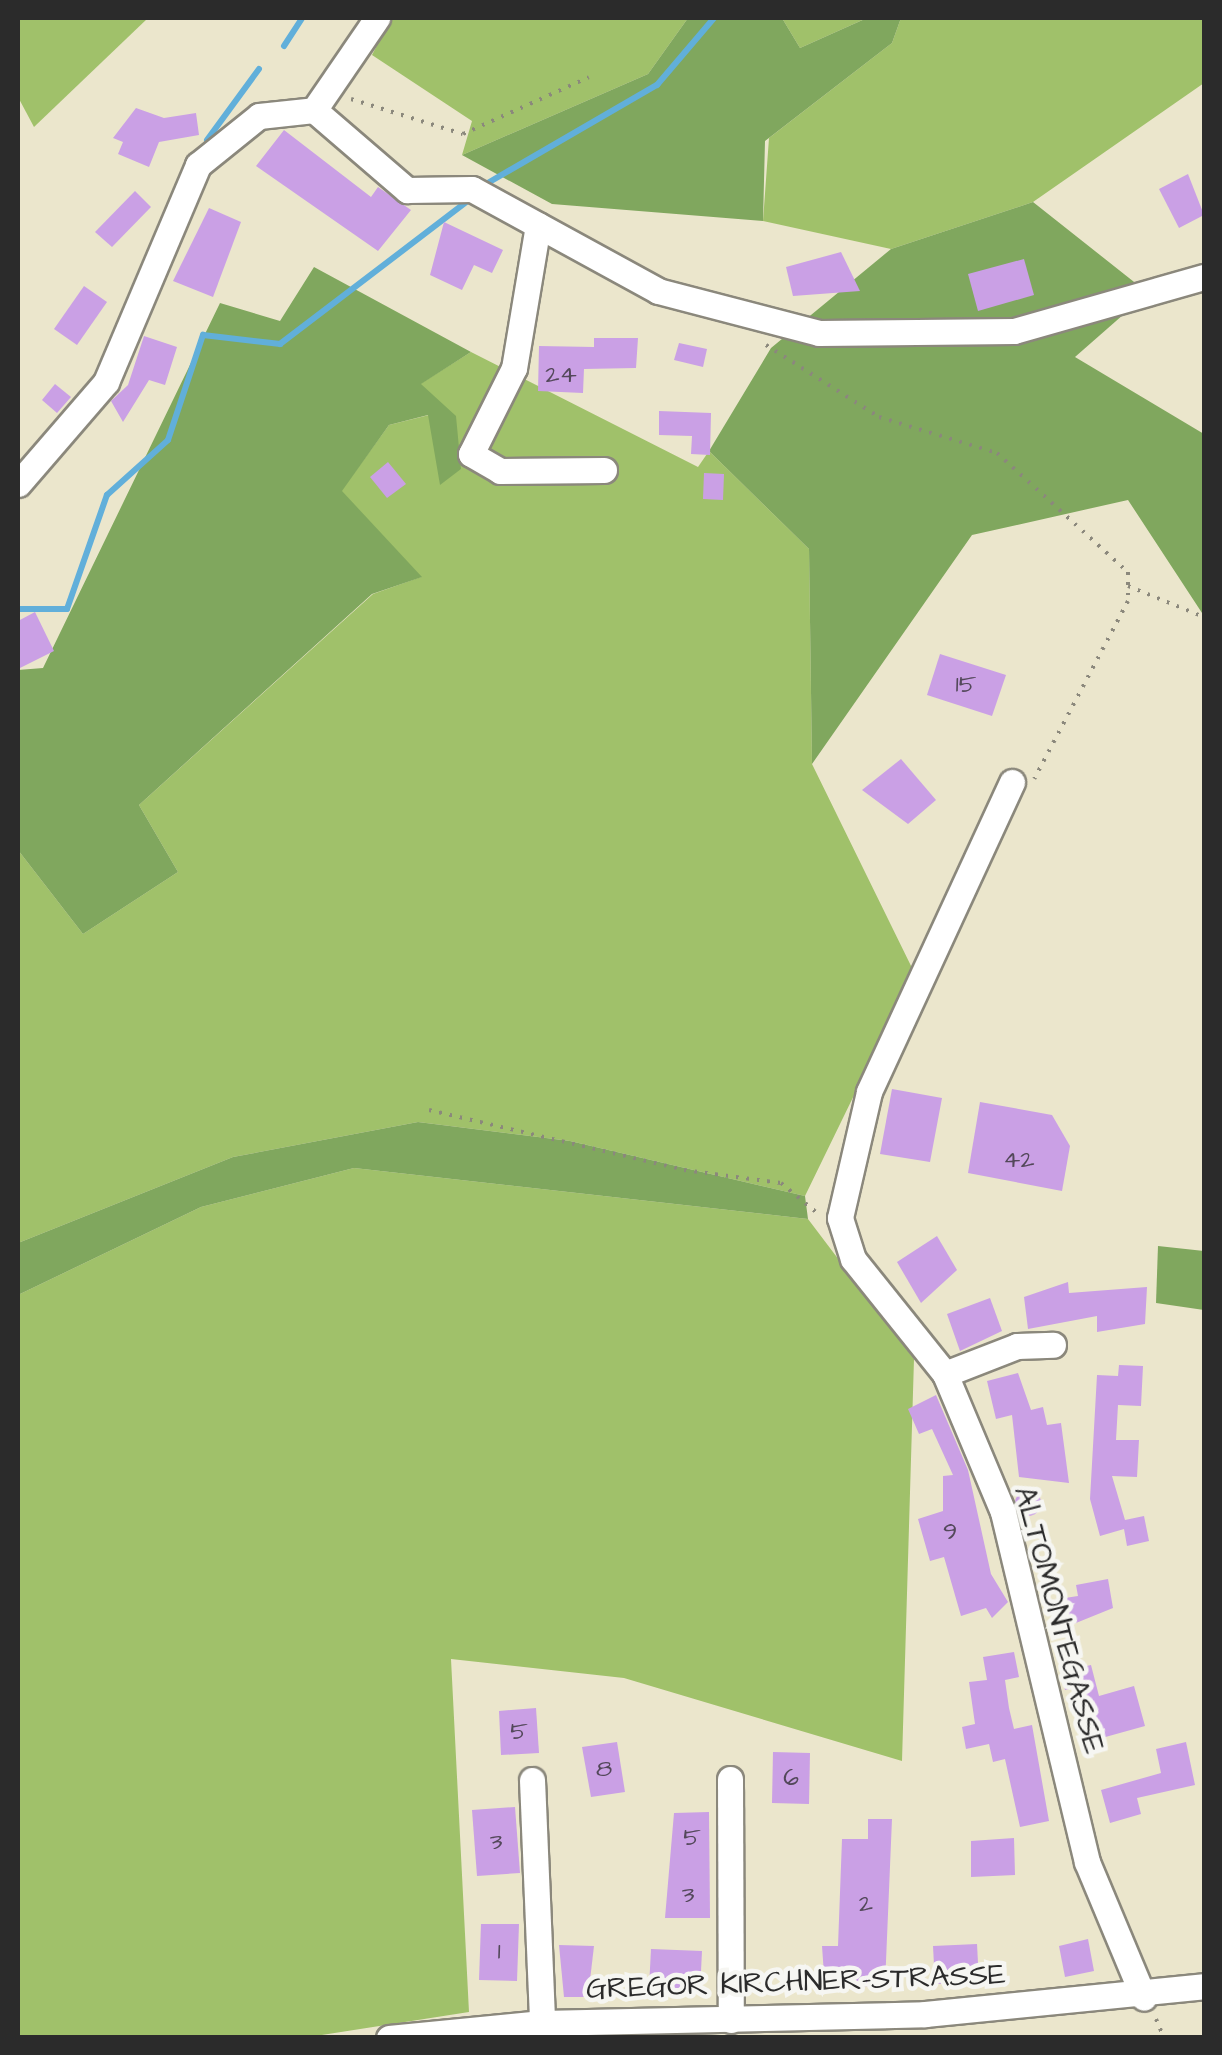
<!DOCTYPE html>
<html>
<head>
<meta charset="utf-8">
<style>
	body { margin:0 }
	#map { position:relative; width:1222px; height:2055px; overflow:hidden; background:#ebe6cc; font-family:"Architects Daughter",sans-serif }
	div>[style] { position:absolute }
	[style*='--x'] { left:calc(var(--x)*1px); top:calc(var(--y)*1px); width:calc(var(--w)*1px); rotate:calc(var(--a)*1deg) }
	.green>* { inset:0; background:#a0c16a }
	.forest>* { inset:0; background:#80a75e }
	.stream>* { height:6px; margin:-3px; padding:0 3px; transform-origin:3px; border-radius:3px; background:#61afda }
	.building>* { inset:0; background:#caa0e5 }
	.round { border-radius:50% }
	.path>* { height:4px; margin-top:-2px; transform-origin:0; background:repeating-linear-gradient(90deg,#8b887c 0 2.5px,transparent 0 10.5px) }
	.roads { filter:drop-shadow(2px 0 #8b887c) drop-shadow(-2px 0 #8b887c) drop-shadow(0 2px #8b887c) drop-shadow(0 -2px #8b887c) }
	.minor>* { height:25px; margin:-12.5px; padding:0 12.5px; transform-origin:12.5px; border-radius:12.5px; background:#fff }
	span { translate:-50% -50%; white-space:nowrap; text-align:center; line-height:1.15; -webkit-text-stroke:9px #f6f6f2; paint-order:stroke }
	.number-label { font-size:25px; color:#53485a }
	.number-label span { -webkit-text-stroke-width:0 }
	.street-label { font-size:30px; color:#2b2b2b }
	.frame { position:absolute; inset:0; border:20px solid #2b2b2b; pointer-events:none }
</style>
</head>
<body>
<div id="map">
	<div class="green">
		<i style="clip-path:polygon(18px 18px,148px 18px,34px 127px,18px 97px)"></i>
		<i style="clip-path:polygon(391px 18px,688px 18px,648px 74px,462px 155px,472px 121px,372px 55px)"></i>
		<i style="clip-path:polygon(782px 18px,867px 18px,800px 48px)"></i>
		<i style="clip-path:polygon(901px 18px,1204px 18px,1204px 83px,1033px 202px,891px 249px,763px 221px,769px 138px,892px 43px)"></i>
		<i style="clip-path:polygon(471px 352px,698px 467px,709px 451px,809px 549px,812px 764px,914px 972px,805px 1196px,570px 1141px,418px 1122px,233px 1157px,18px 1243px,18px 850px,83px 934px,178px 872px,139px 805px,373px 594px,421px 577px,341px 491px,389px 425px,429px 415px,461px 470px,420px 384px)"></i>
		<i style="clip-path:polygon(354px 1168px,808px 1219px,914px 1359px,902px 1761px,624px 1678px,451px 1659px,469px 2012px,309px 2037px,18px 2038px,18px 1295px,201px 1207px)"></i>
	</div>
	<div class="forest">
		<i style="clip-path:polygon(688px 18px,782px 18px,800px 48px,867px 18px,901px 18px,892px 43px,765px 141px,763px 221px,552px 204px,462px 155px,648px 74px)"></i>
		<i style="clip-path:polygon(1033px 202px,1148px 293px,1075px 357px,1204px 434px,1204px 616px,1128px 500px,972px 535px,812px 764px,809px 549px,709px 451px,771px 348px,891px 249px)"></i>
		<i style="clip-path:polygon(314px 267px,471px 352px,421px 384px,456px 416px,461px 469px,440px 485px,428px 415px,389px 425px,342px 491px,422px 577px,372px 594px,139px 805px,178px 872px,83px 934px,18px 850px,18px 670px,43px 668px,220px 303px,280px 321px)"></i>
		<i style="clip-path:polygon(418px 1122px,570px 1141px,805px 1196px,808px 1219px,354px 1168px,201px 1207px,18px 1295px,18px 1243px,233px 1157px)"></i>
		<i style="clip-path:polygon(1158px 1246px,1204px 1251px,1204px 1310px,1156px 1303px)"></i>
	</div>
	<div class="stream">
		<i style="--x:284;--y:46;--w:33;--a:-57"></i>
		<i style="--x:207;--y:140;--w:88;--a:-53.8"></i>
		<i style="--x:486;--y:184;--w:198;--a:-30.1"></i>
		<i style="--x:657;--y:85;--w:88;--a:-49.6"></i>
		<i style="--x:18;--y:609;--w:49;--a:0"></i>
		<i style="--x:67;--y:609;--w:121;--a:-70.7"></i>
		<i style="--x:107;--y:495;--w:82;--a:-42"></i>
		<i style="--x:168;--y:440;--w:111;--a:-71.6"></i>
		<i style="--x:203;--y:335;--w:78;--a:6.7"></i>
		<i style="--x:280;--y:344;--w:236;--a:-37.3"></i>
	</div>
	<div class="building">
		<i style="clip-path:polygon(136px 108px,164px 118px,196px 113px,199px 135px,159px 142px,149px 167px,118px 154px,123px 142px,113px 138px)"></i>
		<i style="clip-path:polygon(284px 130px,371px 197px,378px 187px,411px 210px,378px 251px,256px 166px)"></i>
		<i style="clip-path:polygon(1188px 174px,1204px 215px,1179px 228px,1159px 189px)"></i>
		<i style="clip-path:polygon(135px 191px,151px 207px,112px 247px,95px 232px)"></i>
		<i style="clip-path:polygon(209px 208px,241px 222px,213px 297px,173px 281px)"></i>
		<i style="clip-path:polygon(444px 222px,503px 250px,492px 273px,474px 265px,462px 290px,430px 275px)"></i>
		<i style="clip-path:polygon(841px 252px,860px 291px,793px 296px,786px 267px)"></i>
		<i style="clip-path:polygon(1024px 259px,1034px 295px,978px 311px,968px 274px)"></i>
		<i style="clip-path:polygon(84px 286px,107px 302px,77px 345px,54px 329px)"></i>
		<i style="clip-path:polygon(144px 336px,177px 347px,165px 385px,149px 380px,123px 422px,111px 401px,128px 385px)"></i>
		<i style="clip-path:polygon(594px 338px,638px 338px,636px 368px,584px 369px,583px 393px,538px 391px,539px 346px,594px 347px)"></i>
		<i style="clip-path:polygon(679px 343px,707px 349px,703px 367px,674px 360px)"></i>
		<i style="clip-path:polygon(55px 384px,71px 397px,57px 413px,42px 400px)"></i>
		<i style="clip-path:polygon(659px 411px,711px 413px,710px 455px,691px 454px,692px 436px,659px 435px)"></i>
		<i style="clip-path:polygon(388px 462px,406px 484px,387px 498px,370px 477px)"></i>
		<i style="clip-path:polygon(704px 473px,724px 474px,723px 500px,703px 499px)"></i>
		<i style="clip-path:polygon(35px 612px,54px 651px,18px 669px,18px 621px)"></i>
		<i style="clip-path:polygon(940px 654px,1006px 675px,992px 716px,927px 695px)"></i>
		<i style="clip-path:polygon(901px 759px,936px 800px,908px 824px,862px 790px)"></i>
		<i style="clip-path:polygon(892px 1089px,942px 1098px,930px 1162px,880px 1154px)"></i>
		<i style="clip-path:polygon(980px 1102px,1052px 1115px,1070px 1146px,1062px 1191px,968px 1173px)"></i>
		<i style="clip-path:polygon(937px 1236px,957px 1270px,921px 1303px,897px 1262px)"></i>
		<i style="clip-path:polygon(1068px 1282px,1069px 1293px,1147px 1287px,1145px 1324px,1097px 1332px,1097px 1316px,1028px 1329px,1024px 1297px)"></i>
		<i style="clip-path:polygon(990px 1298px,1002px 1331px,960px 1351px,947px 1314px)"></i>
		<i style="clip-path:polygon(1119px 1365px,1143px 1366px,1141px 1406px,1118px 1405px,1116px 1440px,1139px 1440px,1137px 1477px,1112px 1476px,1125px 1520px,1144px 1516px,1149px 1541px,1127px 1546px,1124px 1529px,1100px 1536px,1090px 1499px,1097px 1375px,1118px 1376px)"></i>
		<i style="clip-path:polygon(1018px 1373px,1031px 1410px,1043px 1407px,1047px 1425px,1061px 1423px,1069px 1483px,1019px 1477px,1012px 1415px,996px 1419px,987px 1381px)"></i>
		<i style="clip-path:polygon(936px 1395px,968px 1470px,991px 1574px,1008px 1602px,992px 1618px,986px 1608px,961px 1616px,944px 1557px,930px 1561px,918px 1519px,943px 1511px,943px 1476px,953px 1475px,932px 1429px,919px 1434px,908px 1409px)"></i>
		<i class="round" style="left:1015px;top:1490px;width:26px;height:26px"></i>
		<i style="clip-path:polygon(1108px 1579px,1113px 1608px,1071px 1625px,1065px 1598px,1078px 1596px,1076px 1585px)"></i>
		<i style="clip-path:polygon(1014px 1652px,1019px 1677px,1005px 1680px,1009px 1708px,1014px 1729px,1032px 1725px,1049px 1821px,1020px 1827px,1005px 1759px,993px 1762px,989px 1744px,966px 1749px,962px 1727px,975px 1724px,969px 1682px,987px 1680px,983px 1657px)"></i>
		<i style="clip-path:polygon(1091px 1665px,1099px 1696px,1134px 1686px,1145px 1726px,1091px 1741px,1077px 1687px,1065px 1690px,1061px 1672px)"></i>
		<i style="clip-path:polygon(536px 1708px,539px 1753px,501px 1755px,499px 1711px)"></i>
		<i style="clip-path:polygon(617px 1742px,625px 1792px,591px 1797px,582px 1747px)"></i>
		<i style="clip-path:polygon(1186px 1742px,1195px 1785px,1137px 1798px,1141px 1814px,1110px 1823px,1101px 1790px,1161px 1773px,1156px 1749px)"></i>
		<i style="clip-path:polygon(773px 1752px,810px 1753px,809px 1804px,772px 1803px)"></i>
		<i style="clip-path:polygon(515px 1807px,520px 1873px,477px 1876px,472px 1810px)"></i>
		<i style="clip-path:polygon(709px 1812px,710px 1918px,665px 1918px,674px 1813px)"></i>
		<i style="clip-path:polygon(868px 1819px,892px 1819px,885px 1985px,825px 1989px,822px 1946px,838px 1946px,842px 1839px,868px 1839px)"></i>
		<i style="clip-path:polygon(1014px 1838px,1015px 1875px,971px 1877px,971px 1841px)"></i>
		<i style="clip-path:polygon(481px 1924px,519px 1924px,517px 1981px,479px 1980px)"></i>
		<i style="clip-path:polygon(1088px 1939px,1094px 1971px,1065px 1977px,1059px 1946px)"></i>
		<i style="clip-path:polygon(977px 1944px,979px 1982px,935px 1984px,933px 1946px)"></i>
		<i style="clip-path:polygon(559px 1945px,594px 1946px,588px 1997px,564px 1997px)"></i>
		<i style="clip-path:polygon(651px 1949px,702px 1951px,700px 1991px,649px 1988px)"></i>
	</div>
	<div class="path">
		<i style="--x:351;--y:99;--w:117;--a:17.4"></i>
		<i style="--x:463;--y:134;--w:138;--a:-24.3"></i>
		<i style="--x:766;--y:345;--w:134;--a:32.5"></i>
		<i style="--x:879;--y:417;--w:123;--a:17"></i>
		<i style="--x:997;--y:453;--w:177;--a:42.3"></i>
		<i style="--x:1128;--y:572;--w:29;--a:90"></i>
		<i style="--x:1128;--y:601;--w:201;--a:117.8"></i>
		<i style="--x:1128;--y:586;--w:82;--a:22.2"></i>
		<i style="--x:429;--y:1110;--w:262;--a:13.2"></i>
		<i style="--x:684;--y:1170;--w:98;--a:7.6"></i>
		<i style="--x:781;--y:1183;--w:45;--a:39.6"></i>
		<i style="--x:1156;--y:2019;--w:21;--a:67"></i>
	</div>
	<div class="roads">
		<div class="minor">
			<i style="--x:314;--y:110;--w:123;--a:40.7"></i>
			<i style="--x:407;--y:190;--w:65;--a:-0.9"></i>
			<i style="--x:472;--y:189;--w:212;--a:28.7"></i>
			<i style="--x:658;--y:291;--w:166;--a:14.6"></i>
			<i style="--x:819;--y:333;--w:195;--a:-0.6"></i>
			<i style="--x:1014;--y:331;--w:198;--a:-15.9"></i>
			<i style="--x:538;--y:225;--w:145;--a:99.5"></i>
			<i style="--x:514;--y:368;--w:96;--a:116.6"></i>
			<i style="--x:471;--y:454;--w:34;--a:30"></i>
			<i style="--x:500;--y:471;--w:104;--a:-0.6"></i>
			<i style="--x:18;--y:484;--w:135;--a:-49.2"></i>
			<i style="--x:106;--y:382;--w:236;--a:-67"></i>
			<i style="--x:198;--y:165;--w:78;--a:-38.8"></i>
			<i style="--x:259;--y:116;--w:55;--a:-6.2"></i>
			<i style="--x:314;--y:110;--w:112;--a:-55.6"></i>
			<i style="--x:1012;--y:782;--w:341;--a:114.8"></i>
			<i style="--x:869;--y:1092;--w:129;--a:103"></i>
			<i style="--x:840;--y:1218;--w:43;--a:72.4"></i>
			<i style="--x:853;--y:1259;--w:147;--a:51.3"></i>
			<i style="--x:945;--y:1374;--w:150;--a:67.2"></i>
			<i style="--x:1003;--y:1512;--w:360;--a:76.5"></i>
			<i style="--x:1087;--y:1862;--w:147;--a:67.3"></i>
			<i style="--x:945;--y:1374;--w:77;--a:-21.3"></i>
			<i style="--x:1017;--y:1346;--w:36;--a:-2"></i>
			<i style="--x:730;--y:1779;--w:241;--a:89.8"></i>
			<i style="--x:532;--y:1780;--w:243;--a:87.6"></i>
			<i style="--x:389;--y:2038;--w:154;--a:-5.6"></i>
			<i style="--x:542;--y:2023;--w:383;--a:-1.3"></i>
			<i style="--x:925;--y:2014;--w:280;--a:-5.7"></i>
		</div>
	</div>
	<div class="number-label">
		<span style="left:561px;top:375px">24</span>
		<span style="left:966px;top:685px">15</span>
		<span style="left:1019px;top:1160px">42</span>
		<span style="left:950px;top:1532px">9</span>
		<span style="left:519px;top:1732px">5</span>
		<span style="left:604px;top:1769px">8</span>
		<span style="left:791px;top:1778px">6</span>
		<span style="left:692px;top:1838px">5</span>
		<span style="left:496px;top:1842px">3</span>
		<span style="left:688px;top:1895px">3</span>
		<span style="left:866px;top:1904px">2</span>
		<span style="left:499px;top:1952px">1</span>
	</div>
	<div class="street-label">
		<span style="left:1059px;top:1620px;rotate:75deg">ALTOMONTEGASSE</span>
		<span style="left:796px;top:1982px;rotate:-2deg">GREGOR KIRCHNER-STRASSE</span>
	</div>
	<div class="frame"></div>
</div>
</body>
</html>
